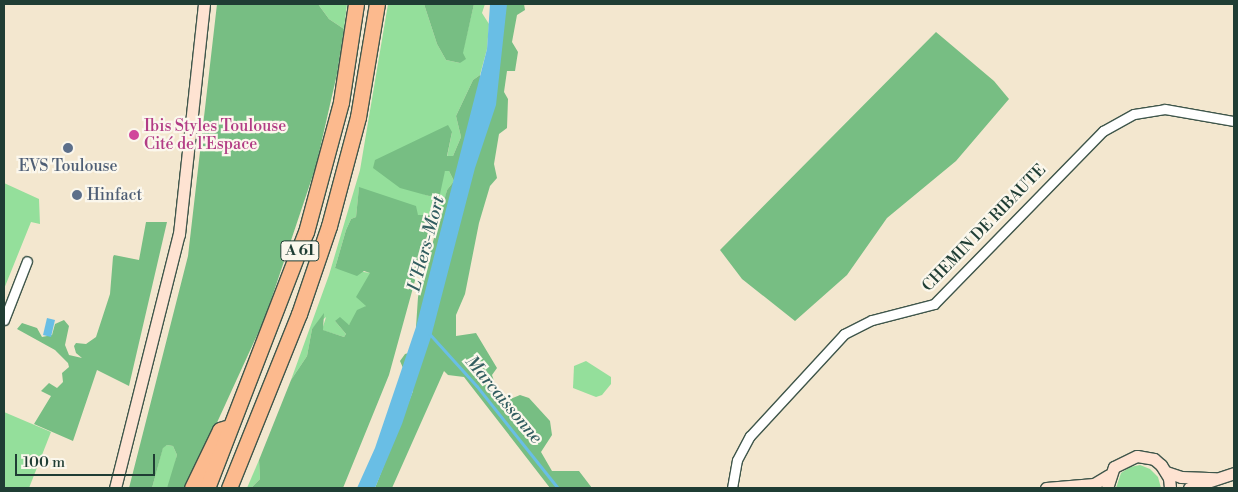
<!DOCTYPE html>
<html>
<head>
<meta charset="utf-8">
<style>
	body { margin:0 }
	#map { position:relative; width:1238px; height:492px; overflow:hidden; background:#f3e7cf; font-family:"Libre Bodoni",serif }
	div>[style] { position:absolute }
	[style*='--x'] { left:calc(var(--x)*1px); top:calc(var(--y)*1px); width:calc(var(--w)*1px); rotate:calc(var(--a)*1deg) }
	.green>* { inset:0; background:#94df9b }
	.forest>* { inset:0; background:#77be83 }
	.water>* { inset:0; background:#69bee5 }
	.stream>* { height:2.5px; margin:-1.25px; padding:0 1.25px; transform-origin:1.25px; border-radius:1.25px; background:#69bee5 }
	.roads { filter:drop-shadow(1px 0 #3f564b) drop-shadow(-1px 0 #3f564b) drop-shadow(0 1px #3f564b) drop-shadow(0 -1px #3f564b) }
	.street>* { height:9px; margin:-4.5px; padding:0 4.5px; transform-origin:4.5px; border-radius:4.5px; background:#fff }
	.secondary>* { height:11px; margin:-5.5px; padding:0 5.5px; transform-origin:5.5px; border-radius:5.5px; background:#fee3d2 }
	.highway>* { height:15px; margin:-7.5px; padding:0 7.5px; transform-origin:7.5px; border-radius:7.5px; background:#fcba8e }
	.dots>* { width:14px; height:14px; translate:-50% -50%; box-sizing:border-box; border:2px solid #fbf7ec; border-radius:50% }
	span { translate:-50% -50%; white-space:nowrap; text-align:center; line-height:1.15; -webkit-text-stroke:4.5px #fbf7ec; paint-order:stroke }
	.shield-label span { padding:1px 4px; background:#fbf7ec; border:1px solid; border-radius:4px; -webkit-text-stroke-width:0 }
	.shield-label { font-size:15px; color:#1f3d34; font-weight:700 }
	.hotel-label { font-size:16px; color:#b23c85 }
	.left { translate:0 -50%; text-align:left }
	.service-label { font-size:16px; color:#4e5e75 }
	.street-label { font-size:16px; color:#1f3d34 }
	.water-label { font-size:18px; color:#325d60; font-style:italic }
	.frame { position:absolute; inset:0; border:5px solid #1f3d34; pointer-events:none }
	.scale { position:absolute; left:15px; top:454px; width:140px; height:22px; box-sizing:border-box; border:2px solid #1f3d34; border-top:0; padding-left:6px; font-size:15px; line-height:18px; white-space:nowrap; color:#1f3d34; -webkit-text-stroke:4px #fbf7ec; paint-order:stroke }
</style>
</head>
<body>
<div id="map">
	<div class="green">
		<i style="clip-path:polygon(318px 4px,347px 4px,344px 29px,329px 19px)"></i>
		<i style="clip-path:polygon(388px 4px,424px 4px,437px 44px,446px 60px,460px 63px,474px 4px,485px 4px,482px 13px,489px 24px,487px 49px,480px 75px,473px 80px,456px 116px,461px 137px,453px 156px,447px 157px,452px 132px,404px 187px,429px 196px,445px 171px,449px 171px,454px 181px,447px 190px,442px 212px,433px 215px,418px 215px,386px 197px,359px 188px,356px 217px,351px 219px,346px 230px,335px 268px,371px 273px,366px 306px,349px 325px,335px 321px,346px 334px,344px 337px,322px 330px,326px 317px,312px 329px,307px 356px,291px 380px,329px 275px,360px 170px)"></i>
		<i style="clip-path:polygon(4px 183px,39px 199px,40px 224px,31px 222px,4px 289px)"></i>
		<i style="clip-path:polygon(586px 361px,611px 377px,611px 384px,602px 395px,596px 397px,573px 388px,574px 366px)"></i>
		<i style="clip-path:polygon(4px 412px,51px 432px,29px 488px,4px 488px)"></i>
		<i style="clip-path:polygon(167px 445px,173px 446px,177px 455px,171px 481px,167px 488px,152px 488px,163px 447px)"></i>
		<i style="clip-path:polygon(259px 460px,260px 479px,251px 488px,247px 488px)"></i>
		<i style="clip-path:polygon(1140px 465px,1150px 469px,1158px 477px,1161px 488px,1116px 488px,1121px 473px,1130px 467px)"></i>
	</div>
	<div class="forest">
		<i style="clip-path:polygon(217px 4px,318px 4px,329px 19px,344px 29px,337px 74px,316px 166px,265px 318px,187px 488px,167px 488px,177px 455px,173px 446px,167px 445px,163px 448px,152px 488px,129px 488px,188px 256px)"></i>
		<i style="clip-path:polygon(424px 4px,474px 4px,463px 53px,466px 59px,460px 63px,446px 60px,437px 44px)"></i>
		<i style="clip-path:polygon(502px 4px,524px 4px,525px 10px,517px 15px,512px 42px,518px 52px,515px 71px,507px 71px,504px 92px,508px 99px,507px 128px,499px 134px,494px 164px,497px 178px,490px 186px,479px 223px,465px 294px,456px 315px,456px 336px,476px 333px,497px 368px,492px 375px,499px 396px,508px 400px,520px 395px,529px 398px,550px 421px,552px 435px,541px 452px,552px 471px,579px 471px,592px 488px,550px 488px,464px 377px,448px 375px,444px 371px,392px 488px,375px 488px,413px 391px,400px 361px,405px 354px,425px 348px,416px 327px,418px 297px,447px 190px,454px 181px,449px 171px,445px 171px,440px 194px,429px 196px,400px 188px,373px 168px,375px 160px,448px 125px,452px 132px,447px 156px,453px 156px,461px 137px,456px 116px,473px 80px,480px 75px,485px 86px)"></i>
		<i style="clip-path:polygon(936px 32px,994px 81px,1009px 99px,956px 161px,887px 218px,847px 275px,795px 321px,742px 279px,720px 250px)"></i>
		<i style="clip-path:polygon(359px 187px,416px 206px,418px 215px,433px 215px,389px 375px,343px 488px,251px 488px,260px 479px,259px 460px,291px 380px,307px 356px,312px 329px,324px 313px,323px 330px,344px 337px,346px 334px,335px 321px,340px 317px,349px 325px,357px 310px,366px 306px,356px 297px,370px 273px,364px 271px,357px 276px,335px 268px,346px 230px,351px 219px,356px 217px)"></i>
		<i style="clip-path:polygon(146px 222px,167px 222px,129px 386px,97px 370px,73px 441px,34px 424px,51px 396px,41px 391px,49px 383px,57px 388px,63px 382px,62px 373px,69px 367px,68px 363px,55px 350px,17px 329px,22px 323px,37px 328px,42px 337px,52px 335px,55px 324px,64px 320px,69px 326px,65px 345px,69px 355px,82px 358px,76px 353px,74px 346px,76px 343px,86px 344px,96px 337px,110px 294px,113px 257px,114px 255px,139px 260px)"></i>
	</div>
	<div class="water">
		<i style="clip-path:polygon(490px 4px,507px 4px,496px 105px,475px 168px,431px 337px,402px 424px,375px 488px,357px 488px,375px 448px,416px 327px,487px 49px)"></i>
		<i style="clip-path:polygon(47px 318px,55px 320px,51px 337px,43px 335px)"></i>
	</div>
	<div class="stream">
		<i style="--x:430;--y:334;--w:70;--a:47.9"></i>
		<i style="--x:477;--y:386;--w:130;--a:51.5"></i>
	</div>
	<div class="roads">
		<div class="street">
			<i style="--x:4;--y:320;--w:63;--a:-68.7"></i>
			<i style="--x:732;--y:488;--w:28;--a:-80"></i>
			<i style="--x:737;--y:460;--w:27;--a:-62"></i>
			<i style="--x:750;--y:436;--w:139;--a:-47.3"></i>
			<i style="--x:844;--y:334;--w:31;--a:-27"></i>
			<i style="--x:872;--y:320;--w:64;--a:-14.5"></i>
			<i style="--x:934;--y:304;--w:242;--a:-45.7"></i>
			<i style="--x:1103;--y:131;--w:35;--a:-29"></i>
			<i style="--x:1134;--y:114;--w:31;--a:-9"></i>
			<i style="--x:1165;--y:109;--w:70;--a:9.9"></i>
		</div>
		<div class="secondary">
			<i style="--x:1166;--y:472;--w:16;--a:18"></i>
			<i style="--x:1181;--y:477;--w:34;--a:2"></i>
			<i style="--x:115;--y:488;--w:262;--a:-75.9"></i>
			<i style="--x:179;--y:234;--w:231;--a:-83.8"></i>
			<i style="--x:1046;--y:488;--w:48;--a:-4.8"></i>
			<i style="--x:1094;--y:484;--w:17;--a:-31"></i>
			<i style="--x:1107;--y:488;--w:22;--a:-72"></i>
			<i style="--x:1114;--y:467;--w:25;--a:-26"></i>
			<i style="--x:1137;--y:456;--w:17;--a:10"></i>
			<i style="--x:1154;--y:459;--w:9;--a:41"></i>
			<i style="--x:1161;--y:465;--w:15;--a:58"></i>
			<i style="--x:1169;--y:478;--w:10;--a:84"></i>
			<i style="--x:1189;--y:488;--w:47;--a:-18.4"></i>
		</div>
		<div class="highway">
			<i style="--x:192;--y:488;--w:64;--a:-64.2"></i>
			<i style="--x:220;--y:430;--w:6;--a:-18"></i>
			<i style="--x:207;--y:488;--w:274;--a:-68.9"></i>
			<i style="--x:306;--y:232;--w:135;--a:-74.9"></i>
			<i style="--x:341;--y:102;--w:99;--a:-81.3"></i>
			<i style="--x:229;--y:488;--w:188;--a:-68.1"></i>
			<i style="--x:299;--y:314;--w:93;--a:-71.2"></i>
			<i style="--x:329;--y:226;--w:113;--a:-75.1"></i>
			<i style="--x:358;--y:117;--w:115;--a:-80.5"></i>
		</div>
	</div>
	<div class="dots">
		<i style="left:134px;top:135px;background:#d1479c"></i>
		<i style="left:68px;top:148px;background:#5c6f8a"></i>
		<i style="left:77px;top:195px;background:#5c6f8a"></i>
	</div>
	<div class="shield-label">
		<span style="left:300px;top:251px">A 61</span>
	</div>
	<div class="hotel-label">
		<span class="left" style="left:144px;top:135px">Ibis Styles Toulouse<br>Cité de l'Espace</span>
	</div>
	<div class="service-label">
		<span style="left:68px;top:166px">EVS Toulouse</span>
		<span class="left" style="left:87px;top:195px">Hinfact</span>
	</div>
	<div class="street-label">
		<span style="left:984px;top:228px;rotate:-46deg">CHEMIN DE RIBAUTE</span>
	</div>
	<div class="water-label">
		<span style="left:427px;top:244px;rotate:-75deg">L'Hers-Mort</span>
		<span style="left:503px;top:400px;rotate:50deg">Marcaissonne</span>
	</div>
	<div class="frame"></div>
	<div class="scale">100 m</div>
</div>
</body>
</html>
